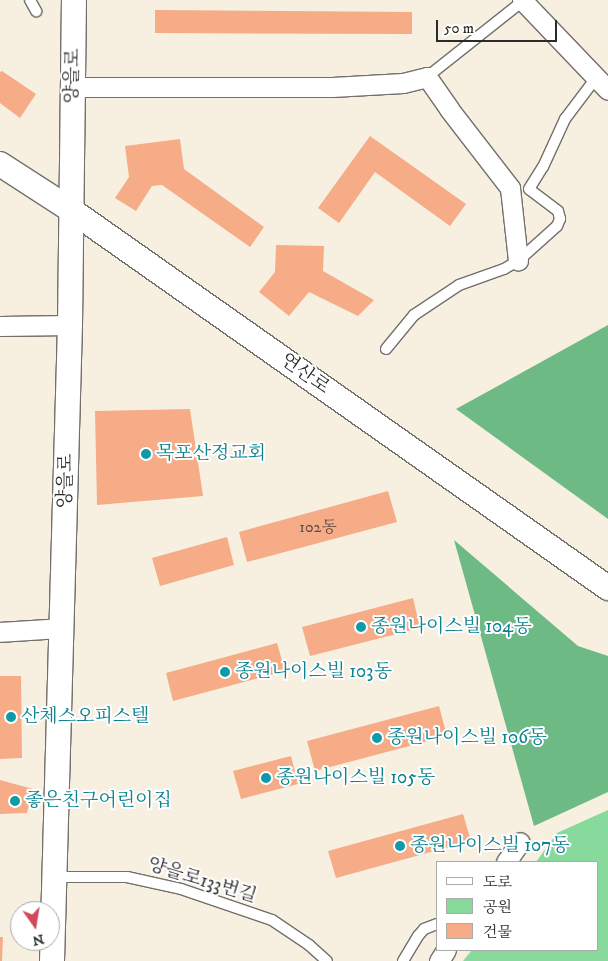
<!DOCTYPE html>
<html>
<head>
<meta charset="utf-8">
<style>
	body { margin:0 }
	#map { position:relative; width:608px; height:961px; overflow:hidden; background:#f7f0e1; font-family:"IM FELL DW Pica","Noto Serif KR",serif }
	div>[style] { position:absolute }
	[style*='--x'] { left:calc(var(--x)*1px); top:calc(var(--y)*1px); width:calc(var(--w)*1px); rotate:calc(var(--a)*1deg) }
	.green>* { inset:0; background:#87da9c }
	.forest>* { inset:0; background:#6dba84 }
	.building>* { inset:0; background:#f5ac87 }
	.roads { filter:drop-shadow(1px 0 #72706b) drop-shadow(-1px 0 #72706b) drop-shadow(0 1px #72706b) drop-shadow(0 -1px #72706b) }
	.service>* { height:10px; margin:-5px; padding:0 5px; transform-origin:5px; border-radius:5px; background:#fff }
	.minor>* { height:19px; margin:-9.5px; padding:0 9.5px; transform-origin:9.5px; border-radius:9.5px; background:#fff }
	.tertiary>* { height:24px; margin:-12px; padding:0 12px; transform-origin:12px; border-radius:12px; background:#fff }
	.dots>* { width:14px; height:14px; translate:-50% -50%; box-sizing:border-box; border:2px solid #fff; border-radius:50% }
	span { translate:-50% -50%; white-space:nowrap; text-align:center; line-height:1.15; -webkit-text-stroke:4px #fff; paint-order:stroke }
	.number-label { font-size:16px; color:#5e4b42 }
	.number-label span { -webkit-text-stroke-width:0 }
	.street-label { font-size:19px; color:#2b2b2b }
	.culture-label { font-size:19px; color:#0d838f }
	.left { translate:0 -50%; text-align:left }
	.legend { position:absolute; left:436px; top:861px; width:162px; height:90px; box-sizing:border-box; background:#fff; border:1px solid #aaa; margin:0; padding:6px 9px; list-style:none; font-size:15px; color:#2b2b2b }
	.legend li { display:flex; align-items:center; gap:10px; height:25px }
	.legend b { width:25px; border:1px solid #aaa }
	.north { position:absolute; left:10px; top:901px; width:50px; height:50px; box-sizing:border-box; background:#fff; border:1px solid #aaa; border-radius:50%; rotate:167deg; font-size:14px; font-weight:700; line-height:20px; text-align:center; color:#2b2b2b }
	.north::after { content:''; display:block; margin:auto; width:18px; height:22px; background:#d1495b; clip-path:polygon(50% 0,100% 100%,50% 72%,0 100%) }
	.scale { position:absolute; left:436px; top:20px; width:121px; height:22px; box-sizing:border-box; border:2px solid #2b2b2b; border-top:0; padding-left:6px; font-size:15px; line-height:18px; white-space:nowrap; color:#2b2b2b; -webkit-text-stroke:4px #fff; paint-order:stroke }
</style>
</head>
<body>
<div id="map">
	<div class="green">
		<i style="clip-path:polygon(608px 810px,608px 961px,463px 961px,472px 950px,597px 950px,597px 862px,536px 862px,557px 833px)"></i>
	</div>
	<div class="forest">
		<i style="clip-path:polygon(608px 325px,608px 519px,456px 409px)"></i>
		<i style="clip-path:polygon(454px 540px,578px 646px,608px 656px,608px 792px,534px 826px)"></i>
	</div>
	<div class="building">
		<i style="clip-path:polygon(155px 10px,412px 12px,412px 34px,155px 33px)"></i>
		<i style="clip-path:polygon(2px 71px,36px 94px,20px 118px,0 103px,0 72px)"></i>
		<i style="clip-path:polygon(370px 136px,466px 204px,450px 226px,375px 172px,339px 223px,318px 208px)"></i>
		<i style="clip-path:polygon(180px 139px,184px 169px,264px 227px,250px 247px,162px 185px,152px 186px,136px 211px,115px 198px,129px 177px,125px 146px)"></i>
		<i style="clip-path:polygon(276px 245px,324px 246px,323px 271px,374px 300px,358px 316px,309px 292px,289px 316px,259px 292px,275px 272px)"></i>
		<i style="clip-path:polygon(190px 409px,203px 496px,97px 505px,95px 411px)"></i>
		<i style="clip-path:polygon(388px 491px,397px 522px,247px 562px,239px 532px)"></i>
		<i style="clip-path:polygon(227px 537px,234px 565px,160px 586px,152px 558px)"></i>
		<i style="clip-path:polygon(413px 598px,420px 628px,310px 656px,302px 627px)"></i>
		<i style="clip-path:polygon(277px 643px,285px 671px,173px 701px,166px 673px)"></i>
		<i style="clip-path:polygon(0 676px,21px 676px,22px 758px,0 759px)"></i>
		<i style="clip-path:polygon(439px 706px,447px 736px,315px 771px,307px 741px)"></i>
		<i style="clip-path:polygon(291px 756px,298px 784px,241px 799px,233px 771px)"></i>
		<i style="clip-path:polygon(0 780px,33px 789px,27px 813px,0 814px)"></i>
		<i style="clip-path:polygon(463px 814px,471px 841px,336px 878px,328px 851px)"></i>
		<i style="clip-path:polygon(0 937px,3px 937px,2px 961px,0 961px)"></i>
	</div>
	<div class="roads">
		<div class="service">
			<i style="--x:30;--y:0;--w:13;--a:61"></i>
			<i style="--x:427;--y:77;--w:122;--a:-38.4"></i>
			<i style="--x:386;--y:349;--w:44;--a:-50.5"></i>
			<i style="--x:414;--y:315;--w:54;--a:-33.7"></i>
			<i style="--x:459;--y:285;--w:48;--a:-19.6"></i>
			<i style="--x:504;--y:269;--w:16;--a:-30"></i>
			<i style="--x:518;--y:261;--w:52;--a:-41.9"></i>
			<i style="--x:557;--y:226;--w:8;--a:-67"></i>
			<i style="--x:560;--y:219;--w:8;--a:-104"></i>
			<i style="--x:558;--y:211;--w:36;--a:-143"></i>
			<i style="--x:529;--y:189;--w:26;--a:-58"></i>
			<i style="--x:543;--y:167;--w:53;--a:-65.4"></i>
			<i style="--x:565;--y:119;--w:51;--a:-52.9"></i>
			<i style="--x:55;--y:877;--w:72;--a:0"></i>
			<i style="--x:127;--y:877;--w:55;--a:12.5"></i>
			<i style="--x:181;--y:889;--w:96;--a:18.8"></i>
			<i style="--x:272;--y:920;--w:45;--a:34"></i>
			<i style="--x:309;--y:945;--w:24;--a:42"></i>
			<i style="--x:403;--y:961;--w:29;--a:-59"></i>
			<i style="--x:418;--y:936;--w:9;--a:-49"></i>
			<i style="--x:424;--y:929;--w:14;--a:-21"></i>
		</div>
		<div class="minor">
			<i style="--x:522;--y:0;--w:124;--a:46.3"></i>
			<i style="--x:73;--y:87;--w:259;--a:0"></i>
			<i style="--x:332;--y:87;--w:71;--a:-3.2"></i>
			<i style="--x:403;--y:83;--w:25;--a:-14"></i>
			<i style="--x:427;--y:77;--w:39;--a:55"></i>
			<i style="--x:449;--y:109;--w:100;--a:52.3"></i>
			<i style="--x:510;--y:188;--w:73;--a:83.7"></i>
			<i style="--x:0;--y:326;--w:70;--a:-0.8"></i>
			<i style="--x:0;--y:632;--w:62;--a:-3.7"></i>
			<i style="--x:506;--y:862;--w:24;--a:-55"></i>
			<i style="--x:439;--y:961;--w:13;--a:-58"></i>
		</div>
		<div class="tertiary">
			<i style="--x:0;--y:164;--w:85;--a:32.9"></i>
			<i style="--x:71;--y:210;--w:657;--a:35.14"></i>
			<i style="--x:52;--y:961;--w:636;--a:-88.38"></i>
			<i style="--x:70;--y:325;--w:325;--a:-89.3"></i>
		</div>
	</div>
	<div class="dots">
		<i style="left:146px;top:454px;background:#0f9aa8"></i>
		<i style="left:361px;top:627px;background:#0f9aa8"></i>
		<i style="left:225px;top:672px;background:#0f9aa8"></i>
		<i style="left:11px;top:717px;background:#0f9aa8"></i>
		<i style="left:377px;top:738px;background:#0f9aa8"></i>
		<i style="left:266px;top:778px;background:#0f9aa8"></i>
		<i style="left:15px;top:801px;background:#0f9aa8"></i>
		<i style="left:400px;top:846px;background:#0f9aa8"></i>
	</div>
	<div class="number-label">
		<span style="left:318px;top:527px">102동</span>
	</div>
	<div class="street-label">
		<span style="left:73px;top:76px;rotate:-89deg">양을로</span>
		<span style="left:305px;top:374px;rotate:35deg">연산로</span>
		<span style="left:66px;top:481px;rotate:-89deg">양을로</span>
		<span style="left:202px;top:881px;rotate:17deg">양을로133번길</span>
	</div>
	<div class="culture-label">
		<span class="left" style="left:156px;top:454px">목포산정교회</span>
		<span class="left" style="left:371px;top:627px">종원나이스빌 104동</span>
		<span class="left" style="left:235px;top:672px">종원나이스빌 103동</span>
		<span class="left" style="left:21px;top:717px">산체스오피스텔</span>
		<span class="left" style="left:387px;top:738px">종원나이스빌 106동</span>
		<span class="left" style="left:276px;top:778px">종원나이스빌 105동</span>
		<span class="left" style="left:25px;top:801px">좋은친구어린이집</span>
		<span class="left" style="left:410px;top:846px">종원나이스빌 107동</span>
	</div>
	<ul class="legend">
	<li><b style="height:6px;background:#fff"></b>도로</li>
	<li><b style="height:14px;background:#87da9c"></b>공원</li>
	<li><b style="height:14px;background:#f5ac87"></b>건물</li>
	</ul>
	<div class="north">N</div>
	<div class="scale">50 m</div>
</div>
</body>
</html>
